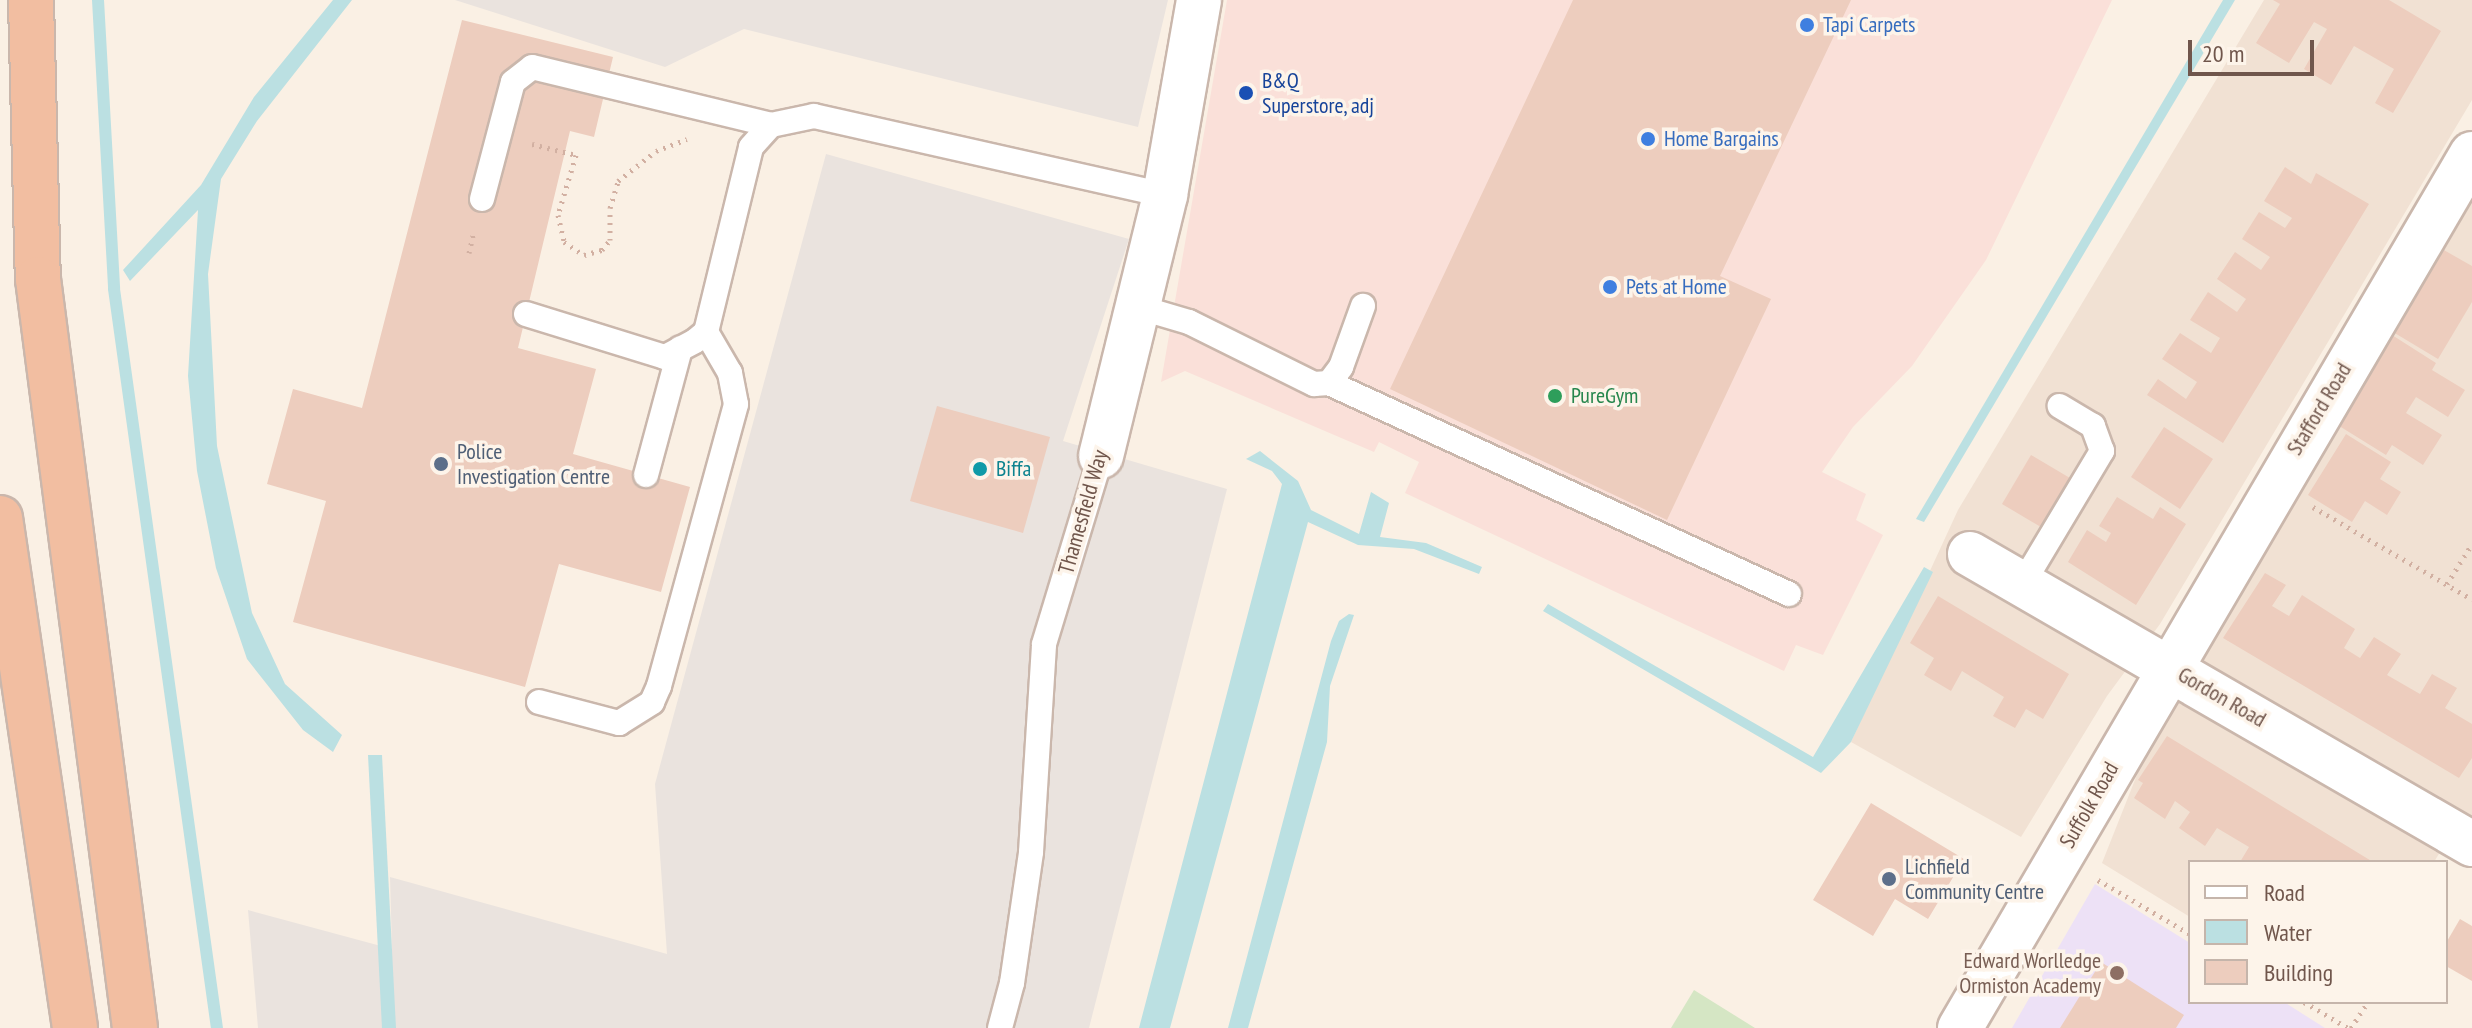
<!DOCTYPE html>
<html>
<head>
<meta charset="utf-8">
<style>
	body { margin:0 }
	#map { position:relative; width:2472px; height:1028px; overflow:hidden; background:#faf0e4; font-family:"PT Sans Narrow",sans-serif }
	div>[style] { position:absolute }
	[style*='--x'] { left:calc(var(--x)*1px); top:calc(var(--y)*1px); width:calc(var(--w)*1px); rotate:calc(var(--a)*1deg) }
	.residential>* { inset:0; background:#f1e1d3 }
	.commercial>* { inset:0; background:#fae0d9 }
	.industrial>* { inset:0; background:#eae3de }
	.education>* { inset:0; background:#ede1f6 }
	.green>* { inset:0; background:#d5e6c4 }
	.water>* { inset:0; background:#bbe0e2 }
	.stream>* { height:12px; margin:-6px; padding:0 6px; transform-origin:6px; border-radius:6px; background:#bbe0e2 }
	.building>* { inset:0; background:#edcdbe }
	.path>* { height:5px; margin-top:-2.5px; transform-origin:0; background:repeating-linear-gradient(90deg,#d2b0a2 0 2px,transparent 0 8px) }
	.roads { filter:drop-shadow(2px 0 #cab7ac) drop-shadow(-2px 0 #cab7ac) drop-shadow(0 2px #cab7ac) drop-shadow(0 -2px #cab7ac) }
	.service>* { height:24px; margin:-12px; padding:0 12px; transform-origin:12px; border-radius:12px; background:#fff }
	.minor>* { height:44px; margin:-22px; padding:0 22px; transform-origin:22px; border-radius:22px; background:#fff }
	.tertiary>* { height:44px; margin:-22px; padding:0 22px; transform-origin:22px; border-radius:22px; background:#fff }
	.trunk>* { height:44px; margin:-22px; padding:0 22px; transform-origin:22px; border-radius:22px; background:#f2bea1 }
	.dots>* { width:22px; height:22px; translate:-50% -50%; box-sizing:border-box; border:4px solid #fdf4ea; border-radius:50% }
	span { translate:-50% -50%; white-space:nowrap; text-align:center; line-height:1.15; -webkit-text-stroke:7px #fdf4ea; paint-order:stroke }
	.shop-label { font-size:22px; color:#366cbe }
	.left { translate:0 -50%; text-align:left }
	.transit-label { font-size:22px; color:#164399 }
	.leisure-label { font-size:22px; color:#27864d }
	.street-label { font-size:22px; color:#70564c }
	.service-label { font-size:22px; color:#4e5e75 }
	.culture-label { font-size:22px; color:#0d838f }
	.education-label { font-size:22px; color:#785e54 }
	.right { translate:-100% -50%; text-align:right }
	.legend { position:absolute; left:2188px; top:860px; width:260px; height:144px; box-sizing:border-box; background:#fdf4ea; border:2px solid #c5b5ab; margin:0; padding:10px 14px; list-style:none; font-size:24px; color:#70564c }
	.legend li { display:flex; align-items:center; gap:16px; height:40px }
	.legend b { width:40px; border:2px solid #c5b5ab }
	.scale { position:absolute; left:2188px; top:40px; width:126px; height:36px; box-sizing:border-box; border:4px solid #70564c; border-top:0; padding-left:10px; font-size:24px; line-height:28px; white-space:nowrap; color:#70564c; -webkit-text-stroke:6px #fdf4ea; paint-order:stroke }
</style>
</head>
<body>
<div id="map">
	<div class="residential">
		<i style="clip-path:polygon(2264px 0,2472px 0,2472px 100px,2160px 624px,2107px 696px,2021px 837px,1851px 742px,1958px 510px)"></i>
		<i style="clip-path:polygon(2472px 189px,2472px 816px,2464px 812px,2434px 862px,2190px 862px,2190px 917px,2102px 863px,2150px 742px)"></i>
	</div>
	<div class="commercial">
		<i style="clip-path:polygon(1227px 0,2112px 0,1986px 260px,1912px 366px,1853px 427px,1822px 472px,1866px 494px,1856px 520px,1883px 535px,1823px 655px,1796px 645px,1784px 671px,1405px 493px,1419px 462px,1379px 442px,1374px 452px,1185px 371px,1161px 382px)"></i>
	</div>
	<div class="industrial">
		<i style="clip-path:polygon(455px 0,1168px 0,1138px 127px,744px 29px,665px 67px)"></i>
		<i style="clip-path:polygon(826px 154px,1129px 239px,1063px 441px,1227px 489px,1089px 1028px,258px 1028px,248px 910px,392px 949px,390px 877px,667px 954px,655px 784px)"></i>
	</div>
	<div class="education">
		<i style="clip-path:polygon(2095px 884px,2190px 943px,2190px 1002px,2284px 1002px,2325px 1028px,2012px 1028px)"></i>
	</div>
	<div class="green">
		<i style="clip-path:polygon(1694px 990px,1755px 1028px,1671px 1028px)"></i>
	</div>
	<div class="water">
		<i style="clip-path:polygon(333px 0,352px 0,257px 121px,221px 179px,208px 274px,217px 446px,252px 613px,285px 684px,342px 735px,333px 752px,303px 730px,247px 659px,216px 568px,197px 471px,188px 376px,198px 210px,130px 281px,123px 270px,201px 185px,254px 97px)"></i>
		<i style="clip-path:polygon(2223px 0,2235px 0,1924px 522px,1916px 519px)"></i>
		<i style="clip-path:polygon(1260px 451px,1298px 481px,1311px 510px,1359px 534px,1371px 492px,1389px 503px,1380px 537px,1426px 543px,1482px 567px,1479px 574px,1414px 549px,1358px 545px,1308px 522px,1170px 1028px,1139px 1028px,1282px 484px,1272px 471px,1246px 459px)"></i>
		<i style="clip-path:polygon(1924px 567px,1933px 572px,1851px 742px,1821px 773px,1543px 611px,1548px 604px,1813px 757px)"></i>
		<i style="clip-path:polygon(1349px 614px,1354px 615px,1330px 686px,1327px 742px,1248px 1028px,1228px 1028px,1331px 641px,1339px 621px)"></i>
		<i style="clip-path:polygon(368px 755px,382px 755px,396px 1028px,382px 1028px)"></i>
	</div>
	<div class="stream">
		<i style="--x:98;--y:0;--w:289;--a:86.8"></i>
		<i style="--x:114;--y:289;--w:746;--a:82.07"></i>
	</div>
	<div class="building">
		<i style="clip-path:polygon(1573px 0,1851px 0,1720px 276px,1771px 299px,1667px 520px,1390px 389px)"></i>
		<i style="clip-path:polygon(2273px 0,2389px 0,2441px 31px,2393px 113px,2375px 103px,2394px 69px,2354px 46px,2331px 85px,2304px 69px,2327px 29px,2314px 22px,2289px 63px,2256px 43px,2280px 4px)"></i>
		<i style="clip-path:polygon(462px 20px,613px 57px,594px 137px,570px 131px,518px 348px,596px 369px,573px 454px,690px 487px,661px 592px,559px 564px,525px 687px,293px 622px,326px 501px,267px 484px,293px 389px,362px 408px)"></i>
		<i style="clip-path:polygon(2285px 167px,2311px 184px,2316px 173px,2369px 204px,2223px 443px,2147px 395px,2158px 379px,2186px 399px,2197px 382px,2162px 359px,2180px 333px,2211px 353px,2220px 338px,2190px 320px,2208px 292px,2237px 312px,2246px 299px,2217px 279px,2235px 252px,2261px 270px,2270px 257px,2242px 239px,2259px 212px,2285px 228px,2292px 218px,2264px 201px)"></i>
		<i style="clip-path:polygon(2442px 249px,2472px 266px,2472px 302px,2438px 359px,2393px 332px)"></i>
		<i style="clip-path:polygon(2392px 335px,2436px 363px,2432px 370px,2465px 390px,2448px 417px,2416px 397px,2406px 413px,2442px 435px,2423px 465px,2392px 445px,2386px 455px,2336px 424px)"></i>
		<i style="clip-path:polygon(937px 406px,1050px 437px,1023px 533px,910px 501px)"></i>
		<i style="clip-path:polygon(2164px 427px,2213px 459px,2180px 509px,2131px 477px)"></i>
		<i style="clip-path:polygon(2346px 434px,2391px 462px,2380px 479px,2401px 492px,2387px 515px,2365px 501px,2352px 522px,2308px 495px)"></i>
		<i style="clip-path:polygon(2031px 455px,2075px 481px,2046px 530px,2002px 504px)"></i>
		<i style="clip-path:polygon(2117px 497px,2153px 519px,2160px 507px,2186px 524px,2136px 605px,2068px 562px,2087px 530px,2106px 542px,2111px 533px,2099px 526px)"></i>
		<i style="clip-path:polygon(2265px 573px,2286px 585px,2272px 606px,2289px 616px,2302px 595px,2355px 629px,2344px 648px,2360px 658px,2374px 637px,2401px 654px,2387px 675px,2420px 694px,2432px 674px,2457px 688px,2445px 708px,2472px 724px,2472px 758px,2459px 778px,2223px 638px)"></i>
		<i style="clip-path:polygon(1938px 596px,2069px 674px,2043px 719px,2026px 709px,2015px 728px,1993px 716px,2004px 697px,1962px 671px,1951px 691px,1924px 675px,1934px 658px,1910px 643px)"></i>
		<i style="clip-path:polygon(2167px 736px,2373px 862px,2240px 862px,2249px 847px,2217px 828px,2205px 846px,2179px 828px,2190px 812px,2175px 801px,2165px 819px,2134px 798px,2143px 783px,2138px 780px)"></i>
		<i style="clip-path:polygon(1871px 803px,1964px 859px,1928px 919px,1895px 899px,1873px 936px,1813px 900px)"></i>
		<i style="clip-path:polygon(2460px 919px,2472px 926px,2472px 981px,2446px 966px,2446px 943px)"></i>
		<i style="clip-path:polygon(2101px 962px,2184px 1015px,2176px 1028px,2060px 1028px)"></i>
	</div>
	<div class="path">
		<i style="--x:532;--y:144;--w:45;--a:14"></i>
		<i style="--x:576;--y:155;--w:63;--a:106.7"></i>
		<i style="--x:558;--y:215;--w:28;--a:77"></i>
		<i style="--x:564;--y:242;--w:24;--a:33"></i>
		<i style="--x:584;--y:255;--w:19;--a:-16"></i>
		<i style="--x:602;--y:250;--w:13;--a:-51"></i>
		<i style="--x:610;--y:240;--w:32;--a:-90"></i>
		<i style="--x:610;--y:208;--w:28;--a:-73"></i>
		<i style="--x:618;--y:181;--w:48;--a:-38.3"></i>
		<i style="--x:656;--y:151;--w:33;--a:-21"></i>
		<i style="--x:469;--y:253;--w:23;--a:-77"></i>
		<i style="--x:2313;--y:507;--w:184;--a:30.1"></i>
		<i style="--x:2447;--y:584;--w:47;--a:-58"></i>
		<i style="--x:2098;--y:880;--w:107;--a:30.4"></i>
		<i style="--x:2304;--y:1002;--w:51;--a:30.6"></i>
		<i style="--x:2351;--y:1028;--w:31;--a:-57"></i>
	</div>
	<div class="roads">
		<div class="service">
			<i style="--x:482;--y:199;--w:121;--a:-75.2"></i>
			<i style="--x:513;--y:82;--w:24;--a:-38"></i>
			<i style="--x:532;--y:67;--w:246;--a:13.6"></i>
			<i style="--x:771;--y:125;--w:44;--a:-11.8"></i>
			<i style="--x:814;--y:116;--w:360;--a:12.7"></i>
			<i style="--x:1138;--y:307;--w:53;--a:16.4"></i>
			<i style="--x:1189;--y:322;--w:140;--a:26.4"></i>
			<i style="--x:1314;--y:384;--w:15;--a:-4"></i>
			<i style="--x:1329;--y:383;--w:20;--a:-53"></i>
			<i style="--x:1341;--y:367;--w:65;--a:-70.2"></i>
			<i style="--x:526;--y:314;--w:145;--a:17.2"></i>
			<i style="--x:665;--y:357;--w:34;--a:-28"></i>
			<i style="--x:695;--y:341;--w:14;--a:-39"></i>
			<i style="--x:706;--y:332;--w:190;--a:-76.3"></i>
			<i style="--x:751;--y:147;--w:30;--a:-48"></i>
			<i style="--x:1329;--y:383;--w:506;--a:24.64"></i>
			<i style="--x:646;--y:475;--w:131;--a:-74.9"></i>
			<i style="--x:2023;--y:583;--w:154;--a:-59.1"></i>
			<i style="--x:2102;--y:451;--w:27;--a:-110"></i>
			<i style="--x:2093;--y:426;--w:39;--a:-149"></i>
			<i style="--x:539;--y:702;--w:83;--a:14.7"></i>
			<i style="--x:619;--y:723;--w:39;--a:-32"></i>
			<i style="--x:652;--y:702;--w:17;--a:-66"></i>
			<i style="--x:659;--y:686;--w:292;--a:-74.7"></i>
			<i style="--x:736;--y:404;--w:32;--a:-101"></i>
			<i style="--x:730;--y:373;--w:48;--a:-120.3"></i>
			<i style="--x:1000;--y:1028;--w:47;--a:-75.1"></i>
			<i style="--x:1012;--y:983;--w:132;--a:-81.7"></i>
			<i style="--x:1031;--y:852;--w:208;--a:-86.4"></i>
			<i style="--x:1044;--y:644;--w:196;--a:-73.1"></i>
		</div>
		<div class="minor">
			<i style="--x:1101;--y:456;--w:269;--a:-76.2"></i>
			<i style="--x:1165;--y:195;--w:198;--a:-80.1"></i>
			<i style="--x:1970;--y:554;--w:580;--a:30.01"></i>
		</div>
		<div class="tertiary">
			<i style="--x:1960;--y:1028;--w:1013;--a:-59.64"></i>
		</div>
		<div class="trunk">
			<i style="--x:31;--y:0;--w:279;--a:88.6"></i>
			<i style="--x:38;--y:279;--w:755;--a:82.62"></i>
			<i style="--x:0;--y:518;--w:515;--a:81.63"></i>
		</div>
	</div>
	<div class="dots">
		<i style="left:1807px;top:25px;background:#3f7fe0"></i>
		<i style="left:1246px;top:93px;background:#1a4fb4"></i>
		<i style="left:1648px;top:139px;background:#3f7fe0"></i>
		<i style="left:1610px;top:287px;background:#3f7fe0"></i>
		<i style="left:1555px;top:396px;background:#2e9e5b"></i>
		<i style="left:441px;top:464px;background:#5c6f8a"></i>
		<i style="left:980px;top:469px;background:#0f9aa8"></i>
		<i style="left:1889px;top:879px;background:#5c6f8a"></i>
		<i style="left:2117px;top:973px;background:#8d6e63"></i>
	</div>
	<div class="shop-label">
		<span class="left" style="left:1823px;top:25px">Tapi Carpets</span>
		<span class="left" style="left:1664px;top:139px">Home Bargains</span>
		<span class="left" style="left:1626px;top:287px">Pets at Home</span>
	</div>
	<div class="transit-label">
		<span class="left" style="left:1262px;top:93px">B&amp;Q<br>Superstore, adj</span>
	</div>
	<div class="leisure-label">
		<span class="left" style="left:1571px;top:396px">PureGym</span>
	</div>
	<div class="street-label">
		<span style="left:2319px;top:409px;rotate:-59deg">Stafford Road</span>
		<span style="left:1083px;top:512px;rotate:-74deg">Thamesfield Way</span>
		<span style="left:2222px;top:697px;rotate:30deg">Gordon Road</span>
		<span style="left:2089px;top:805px;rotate:-60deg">Suffolk Road</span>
	</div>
	<div class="service-label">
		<span class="left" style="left:457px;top:464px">Police<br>Investigation Centre</span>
		<span class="left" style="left:1905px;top:879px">Lichfield<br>Community Centre</span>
	</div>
	<div class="culture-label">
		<span class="left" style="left:996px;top:469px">Biffa</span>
	</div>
	<div class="education-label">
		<span class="right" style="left:2101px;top:973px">Edward Worlledge<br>Ormiston Academy</span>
	</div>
	<ul class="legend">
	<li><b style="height:10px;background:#fff"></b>Road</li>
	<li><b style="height:22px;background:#bbe0e2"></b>Water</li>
	<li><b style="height:22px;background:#edcdbe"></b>Building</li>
	</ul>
	<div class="scale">20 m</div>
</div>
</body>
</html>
